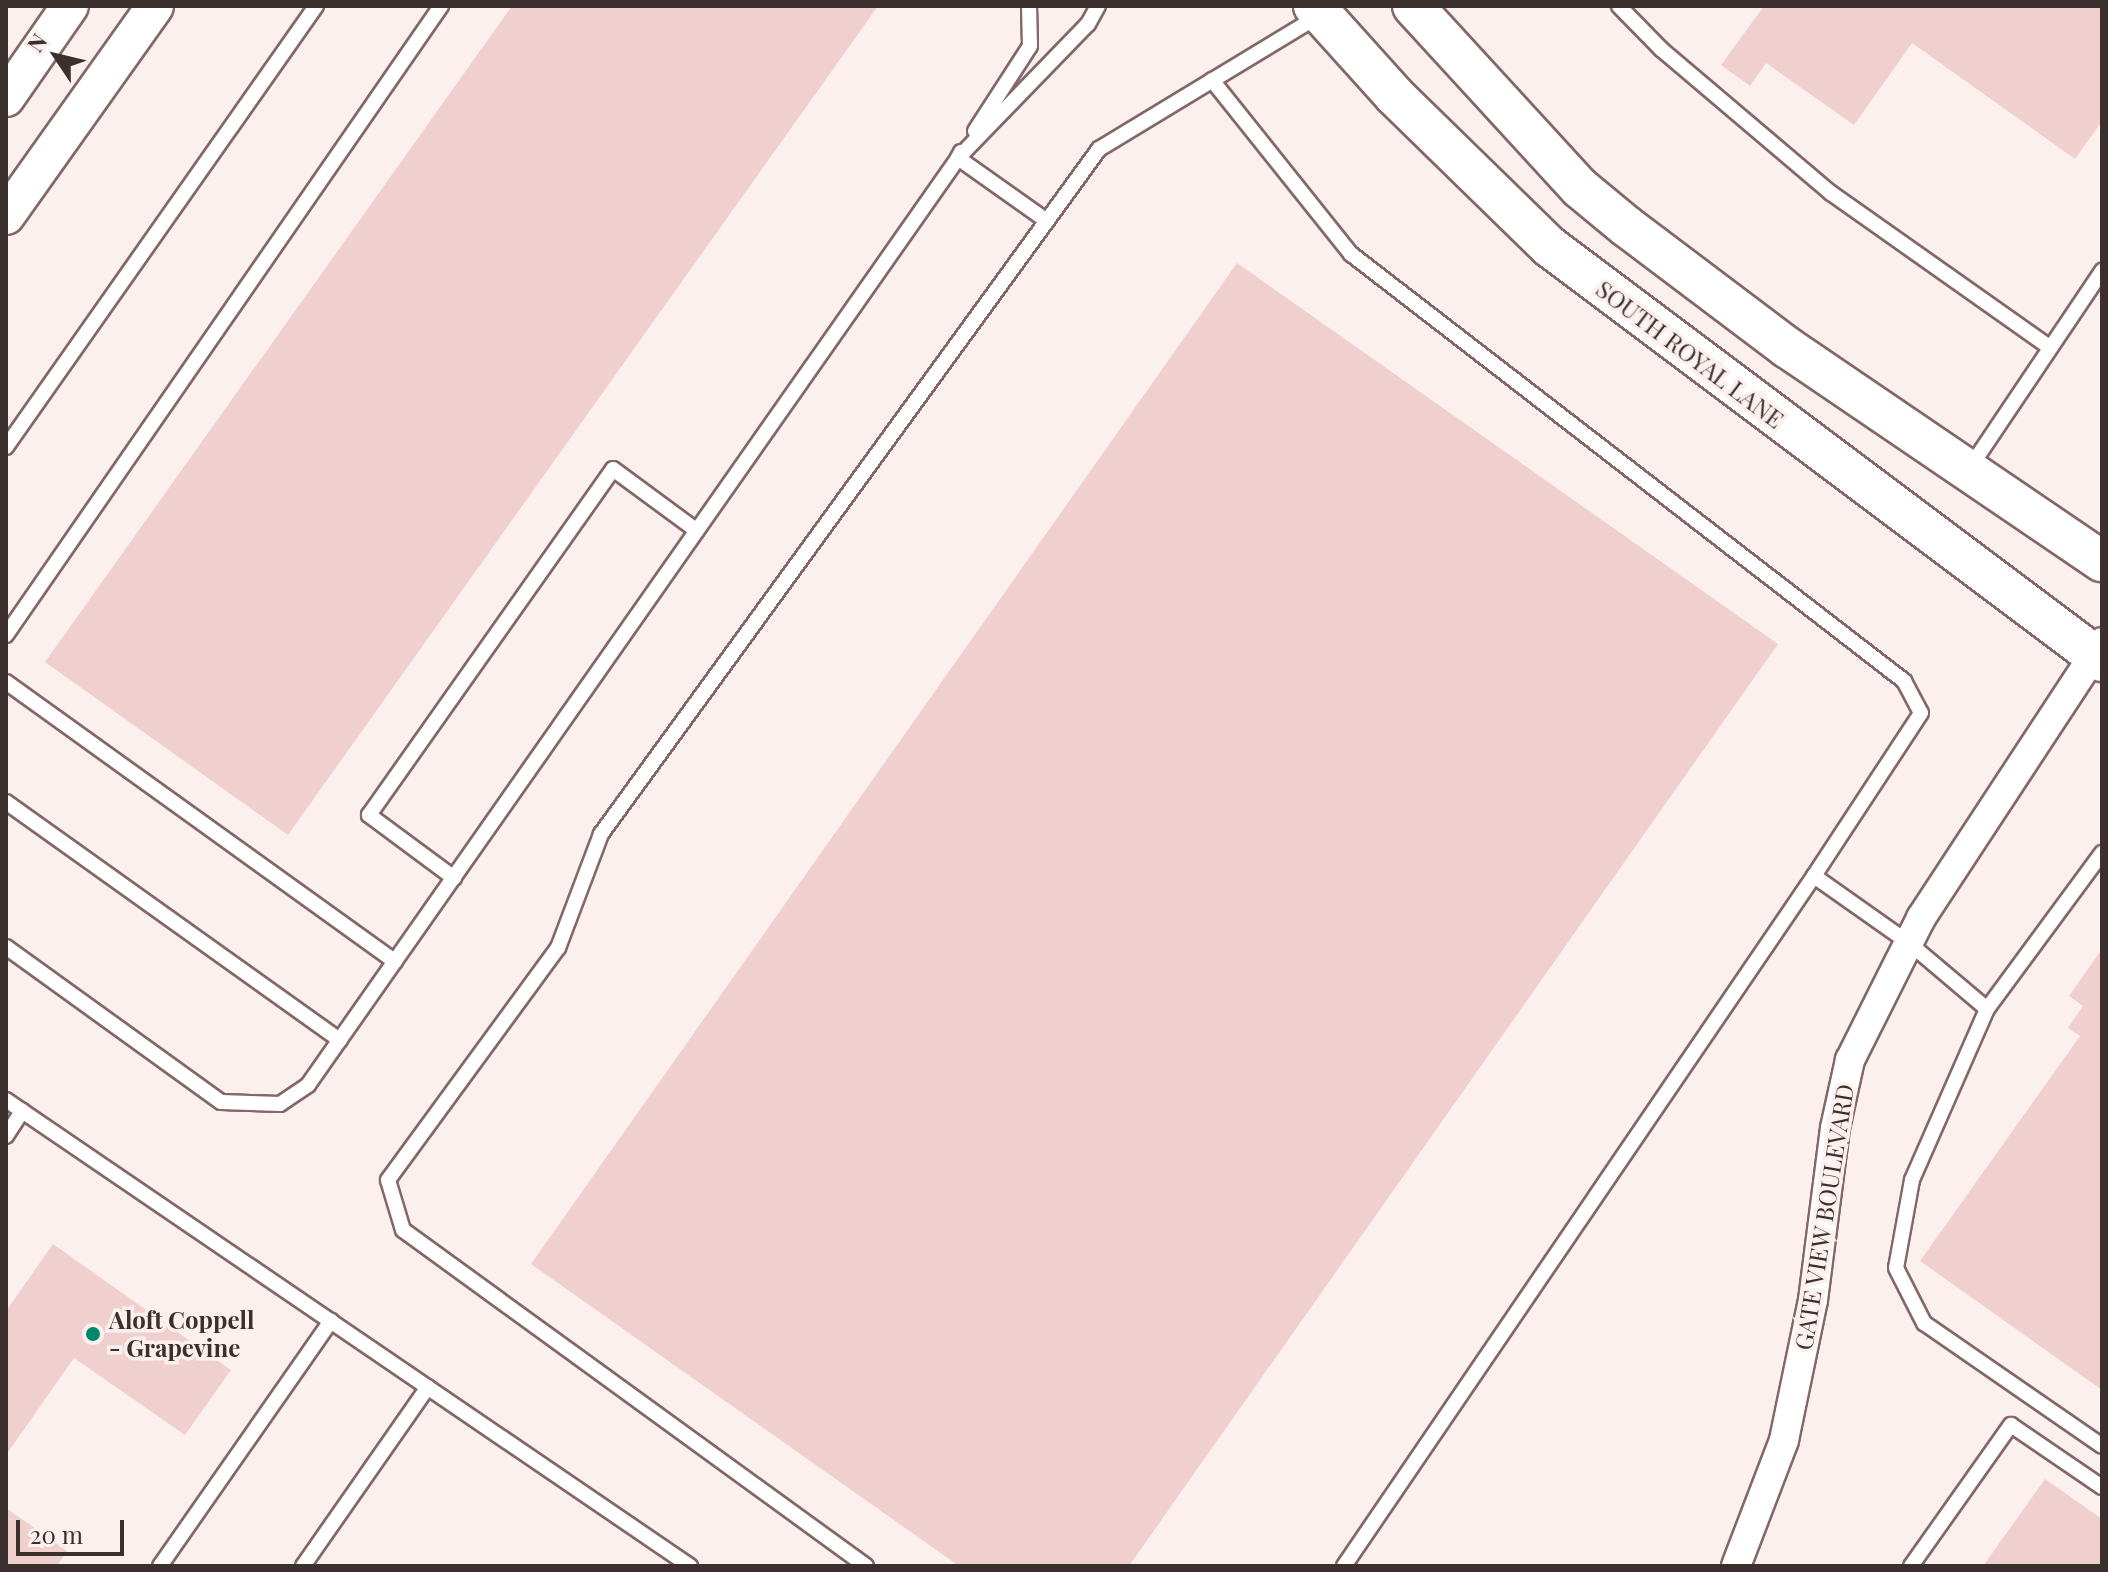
<!DOCTYPE html>
<html>
<head>
<meta charset="utf-8">
<style>
	body { margin:0 }
	#map { position:relative; width:2108px; height:1572px; overflow:hidden; background:#fcf0ef; font-family:"Playfair Display",serif }
	div>[style] { position:absolute }
	[style*='--x'] { left:calc(var(--x)*1px); top:calc(var(--y)*1px); width:calc(var(--w)*1px); rotate:calc(var(--a)*1deg) }
	.building>* { inset:0; background:#efd0cf }
	.roads { filter:drop-shadow(2px 0 #836867) drop-shadow(-2px 0 #836867) drop-shadow(0 2px #836867) drop-shadow(0 -2px #836867) }
	.service>* { height:14px; margin:-7px; padding:0 7px; transform-origin:7px; border-radius:7px; background:#fff }
	.minor>* { height:28px; margin:-14px; padding:0 14px; transform-origin:14px; border-radius:14px; background:#fff }
	.tertiary>* { height:36px; margin:-18px; padding:0 18px; transform-origin:18px; border-radius:18px; background:#fff }
	.secondary>* { height:40px; margin:-20px; padding:0 20px; transform-origin:20px; border-radius:20px; background:#fff }
	.dots>* { width:22px; height:22px; translate:-50% -50%; box-sizing:border-box; border:4px solid #fcf0ef; border-radius:50% }
	span { translate:-50% -50%; white-space:nowrap; text-align:center; line-height:1.15; -webkit-text-stroke:7px #fcf0ef; paint-order:stroke }
	.street-label { font-size:24px; color:#3c302f }
	.poi-label { font-size:24px; color:#3c302f; font-weight:700 }
	.left { translate:0 -50%; text-align:left }
	.frame { position:absolute; inset:0; border:8px solid #3c302f; pointer-events:none }
	.north { position:absolute; left:16px; top:16px; width:80px; height:80px; -webkit-text-stroke:6px #fcf0ef; paint-order:stroke; rotate:305deg; font-size:22px; font-weight:700; line-height:32px; text-align:center; color:#3c302f }
	.north::after { content:''; display:block; margin:auto; width:28px; height:36px; background:#3c302f; clip-path:polygon(50% 0,100% 100%,50% 72%,0 100%) }
	.scale { position:absolute; left:16px; top:1520px; width:108px; height:36px; box-sizing:border-box; border:4px solid #3c302f; border-top:0; padding-left:10px; font-size:24px; line-height:28px; white-space:nowrap; color:#3c302f; -webkit-text-stroke:6px #fcf0ef; paint-order:stroke }
</style>
</head>
<body>
<div id="map">
	<div class="building">
		<i style="clip-path:polygon(512px 6px,878px 6px,288px 835px,45px 662px)"></i>
		<i style="clip-path:polygon(1764px 6px,2102px 6px,2102px 121px,2075px 159px,1912px 43px,1854px 125px,1766px 63px,1750px 86px,1721px 65px)"></i>
		<i style="clip-path:polygon(1237px 263px,1778px 644px,1129px 1566px,959px 1566px,531px 1264px)"></i>
		<i style="clip-path:polygon(2102px 949px,2102px 1390px,1920px 1261px,2080px 1036px,2068px 1028px,2083px 1006px,2069px 996px)"></i>
		<i style="clip-path:polygon(53px 1244px,231px 1370px,185px 1435px,74px 1358px,6px 1455px,6px 1311px)"></i>
		<i style="clip-path:polygon(2045px 1479px,2102px 1519px,2102px 1566px,1983px 1566px)"></i>
		<i style="clip-path:polygon(6px 1508px,67px 1551px,57px 1566px,6px 1566px)"></i>
	</div>
	<div class="roads">
		<div class="service">
			<i style="--x:1619;--y:6;--w:60;--a:45.7"></i>
			<i style="--x:1661;--y:49;--w:223;--a:40.3"></i>
			<i style="--x:1831;--y:193;--w:267;--a:35.2"></i>
			<i style="--x:1212;--y:80;--w:223;--a:51.4"></i>
			<i style="--x:1351;--y:254;--w:699;--a:37.67"></i>
			<i style="--x:1904;--y:681;--w:36;--a:62"></i>
			<i style="--x:1921;--y:713;--w:195;--a:123.3"></i>
			<i style="--x:1814;--y:876;--w:116;--a:35.2"></i>
			<i style="--x:1909;--y:943;--w:102;--a:40.2"></i>
			<i style="--x:1987;--y:1009;--w:187;--a:113.7"></i>
			<i style="--x:1912;--y:1180;--w:89;--a:100.3"></i>
			<i style="--x:1896;--y:1268;--w:62;--a:63"></i>
			<i style="--x:1924;--y:1323;--w:216;--a:34.6"></i>
			<i style="--x:975;--y:131;--w:101;--a:-57.1"></i>
			<i style="--x:1030;--y:46;--w:40;--a:-91.4"></i>
			<i style="--x:961;--y:152;--w:7;--a:117"></i>
			<i style="--x:958;--y:158;--w:109;--a:35.3"></i>
			<i style="--x:6;--y:447;--w:539;--a:-54.89"></i>
			<i style="--x:1969;--y:469;--w:239;--a:-56.1"></i>
			<i style="--x:6;--y:635;--w:765;--a:-55.33"></i>
			<i style="--x:6;--y:682;--w:479;--a:35.7"></i>
			<i style="--x:6;--y:802;--w:410;--a:35.5"></i>
			<i style="--x:454;--y:878;--w:106;--a:-143.5"></i>
			<i style="--x:369;--y:815;--w:423;--a:-54.8"></i>
			<i style="--x:613;--y:469;--w:104;--a:36.4"></i>
			<i style="--x:6;--y:947;--w:265;--a:35.8"></i>
			<i style="--x:221;--y:1102;--w:59;--a:1.9"></i>
			<i style="--x:280;--y:1104;--w:34;--a:-34"></i>
			<i style="--x:308;--y:1085;--w:1132;--a:-54.96"></i>
			<i style="--x:958;--y:158;--w:187;--a:-45.9"></i>
			<i style="--x:1088;--y:24;--w:21;--a:-61"></i>
			<i style="--x:1987;--y:1009;--w:194;--a:-53.6"></i>
			<i style="--x:6;--y:1100;--w:828;--a:34.27"></i>
			<i style="--x:6;--y:1136;--w:30;--a:-57"></i>
			<i style="--x:160;--y:1566;--w:299;--a:-55.1"></i>
			<i style="--x:303;--y:1566;--w:218;--a:-55.1"></i>
			<i style="--x:866;--y:1566;--w:572;--a:-144.03"></i>
			<i style="--x:403;--y:1230;--w:52;--a:-106.7"></i>
			<i style="--x:388;--y:1180;--w:288;--a:-53.8"></i>
			<i style="--x:558;--y:948;--w:122;--a:-69.3"></i>
			<i style="--x:601;--y:834;--w:847;--a:-53.98"></i>
			<i style="--x:1099;--y:149;--w:258;--a:-31.2"></i>
			<i style="--x:1344;--y:1566;--w:835;--a:-55.74"></i>
			<i style="--x:1911;--y:1566;--w:173;--a:-54.7"></i>
			<i style="--x:2011;--y:1425;--w:110;--a:34.3"></i>
		</div>
		<div class="minor">
			<i style="--x:1736;--y:1566;--w:135;--a:-69.1"></i>
			<i style="--x:1784;--y:1440;--w:143;--a:-78.3"></i>
			<i style="--x:1813;--y:1300;--w:173;--a:-82.7"></i>
			<i style="--x:1835;--y:1128;--w:70;--a:-77.6"></i>
			<i style="--x:1850;--y:1060;--w:159;--a:-63.4"></i>
			<i style="--x:1921;--y:918;--w:330;--a:-56.7"></i>
		</div>
		<div class="tertiary">
			<i style="--x:6;--y:98;--w:112;--a:-55.2"></i>
			<i style="--x:6;--y:216;--w:257;--a:-54.6"></i>
		</div>
		<div class="secondary">
			<i style="--x:1314;--y:6;--w:120;--a:48"></i>
			<i style="--x:1394;--y:95;--w:218;--a:44.3"></i>
			<i style="--x:1550;--y:247;--w:690;--a:36.87"></i>
			<i style="--x:1413;--y:6;--w:247;--a:47.5"></i>
			<i style="--x:1580;--y:188;--w:60;--a:39.6"></i>
			<i style="--x:1626;--y:226;--w:203;--a:37"></i>
			<i style="--x:1788;--y:348;--w:379;--a:34.2"></i>
		</div>
	</div>
	<div class="dots">
		<i style="left:93px;top:1334px;background:#00876b"></i>
	</div>
	<div class="street-label">
		<span style="left:1690px;top:354px;rotate:37deg">SOUTH ROYAL LANE</span>
		<span style="left:1824px;top:1217px;rotate:-81deg">GATE VIEW BOULEVARD</span>
	</div>
	<div class="poi-label">
		<span class="left" style="left:109px;top:1334px">Aloft Coppell<br>- Grapevine</span>
	</div>
	<div class="frame"></div>
	<div class="north">N</div>
	<div class="scale">20 m</div>
</div>
</body>
</html>
